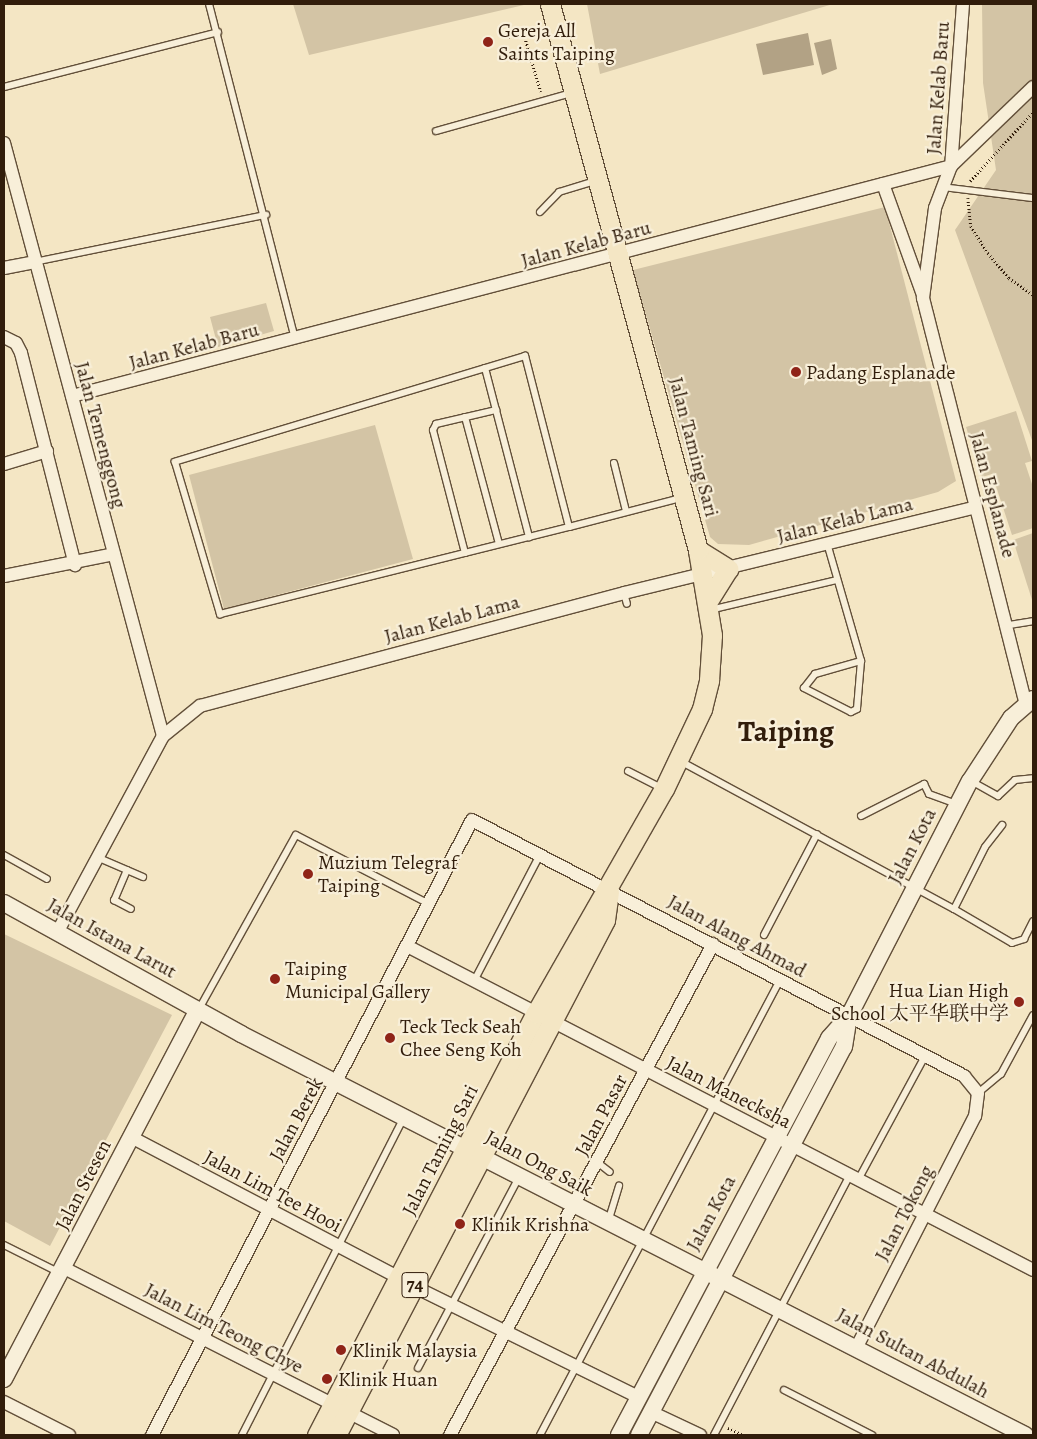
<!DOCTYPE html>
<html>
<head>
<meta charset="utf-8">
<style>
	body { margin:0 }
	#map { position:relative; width:1037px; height:1439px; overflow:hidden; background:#f4e6c4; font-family:Alegreya,"Noto Serif SC",serif }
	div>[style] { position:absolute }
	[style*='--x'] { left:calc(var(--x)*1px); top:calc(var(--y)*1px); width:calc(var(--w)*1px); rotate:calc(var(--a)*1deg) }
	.green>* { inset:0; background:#d3c4a5 }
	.water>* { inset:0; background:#b2a285 }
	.path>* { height:2.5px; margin-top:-1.25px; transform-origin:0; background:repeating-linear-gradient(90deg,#311d0b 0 1px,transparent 0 3.5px) }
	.roads { filter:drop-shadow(1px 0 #624f39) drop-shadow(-1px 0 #624f39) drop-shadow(0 1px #624f39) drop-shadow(0 -1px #624f39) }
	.service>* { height:6px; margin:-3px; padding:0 3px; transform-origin:3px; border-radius:3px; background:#f8efd9 }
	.minor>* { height:12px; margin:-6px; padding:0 6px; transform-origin:6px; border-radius:6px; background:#f8efd9 }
	.secondary>* { height:16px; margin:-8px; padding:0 8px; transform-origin:8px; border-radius:8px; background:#f8efd9 }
	.primary>* { height:19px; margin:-9.5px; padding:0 9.5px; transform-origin:9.5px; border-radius:9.5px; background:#f4e6c4 }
	.dots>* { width:14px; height:14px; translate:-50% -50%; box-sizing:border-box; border:2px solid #f8efd9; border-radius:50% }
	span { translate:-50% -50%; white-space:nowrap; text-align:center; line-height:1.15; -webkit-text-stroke:4.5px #f8efd9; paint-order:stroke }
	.shield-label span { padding:1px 4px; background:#f8efd9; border:1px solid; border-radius:4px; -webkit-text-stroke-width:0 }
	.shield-label { font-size:19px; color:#311d0b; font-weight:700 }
	.poi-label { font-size:20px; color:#311d0b }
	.left { translate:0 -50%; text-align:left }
	.right { translate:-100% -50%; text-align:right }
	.street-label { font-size:20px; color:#311d0b }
	.town-label { font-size:30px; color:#311d0b; font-weight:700 }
	.frame { position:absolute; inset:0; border:5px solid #311d0b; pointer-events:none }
</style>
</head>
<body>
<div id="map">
	<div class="green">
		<i style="clip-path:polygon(293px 4px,528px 4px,309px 55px)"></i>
		<i style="clip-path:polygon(587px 4px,833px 4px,600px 74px)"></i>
		<i style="clip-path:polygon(982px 4px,1033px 4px,1033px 443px,955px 230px,996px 170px,983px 83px)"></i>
		<i style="clip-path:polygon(885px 207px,956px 481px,938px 492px,749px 545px,718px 544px,710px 537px,633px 270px)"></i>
		<i style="clip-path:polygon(266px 303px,274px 331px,218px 347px,210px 317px)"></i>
		<i style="clip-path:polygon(1016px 411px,1032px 461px,1025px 463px,1033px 487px,1033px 528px,1012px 535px,992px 474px,982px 477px,966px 427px)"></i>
		<i style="clip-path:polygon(375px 425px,413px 559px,224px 609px,189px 475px)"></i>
		<i style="clip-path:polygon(1033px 533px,1033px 603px,1013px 540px)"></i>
		<i style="clip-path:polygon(4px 934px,172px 1015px,50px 1246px,4px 1221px)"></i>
	</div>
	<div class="water">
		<i style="clip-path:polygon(808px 33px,814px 65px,763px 75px,756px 44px)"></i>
		<i style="clip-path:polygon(831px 39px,837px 69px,822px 75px,814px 43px)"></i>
	</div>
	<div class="path">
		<i style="--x:509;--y:37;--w:15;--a:-11"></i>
		<i style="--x:524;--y:34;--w:60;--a:73.7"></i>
		<i style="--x:970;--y:181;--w:93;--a:-47.6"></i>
		<i style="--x:968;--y:198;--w:28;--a:84"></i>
		<i style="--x:971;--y:226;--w:32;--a:58"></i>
		<i style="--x:988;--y:253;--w:33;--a:50"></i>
		<i style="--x:1009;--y:278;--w:29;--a:35"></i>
		<i style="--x:728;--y:1428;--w:17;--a:25"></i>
	</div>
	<div class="roads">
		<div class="service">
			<i style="--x:209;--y:4;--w:346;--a:75.6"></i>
			<i style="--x:4;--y:87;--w:221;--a:-14.4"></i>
			<i style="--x:436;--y:131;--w:140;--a:-15.7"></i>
			<i style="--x:942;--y:187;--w:92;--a:6.9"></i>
			<i style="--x:540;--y:212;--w:28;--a:-46"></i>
			<i style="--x:559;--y:192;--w:39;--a:-17"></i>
			<i style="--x:34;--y:262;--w:237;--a:-11.5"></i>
			<i style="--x:485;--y:368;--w:175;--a:75.4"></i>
			<i style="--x:465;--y:417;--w:131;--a:75"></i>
			<i style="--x:614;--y:463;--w:49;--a:76"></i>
			<i style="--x:569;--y:527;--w:177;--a:-104.4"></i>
			<i style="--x:525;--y:356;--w:366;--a:163.2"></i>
			<i style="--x:175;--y:462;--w:159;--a:73.5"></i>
			<i style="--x:220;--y:614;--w:360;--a:-14"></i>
			<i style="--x:569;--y:527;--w:116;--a:-14.5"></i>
			<i style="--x:827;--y:543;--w:123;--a:73.9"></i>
			<i style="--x:861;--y:661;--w:48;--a:94.8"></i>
			<i style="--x:857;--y:709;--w:7;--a:153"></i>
			<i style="--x:851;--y:712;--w:53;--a:-152.9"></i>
			<i style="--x:804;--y:688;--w:18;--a:-52"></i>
			<i style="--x:815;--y:674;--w:48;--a:-15.8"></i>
			<i style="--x:465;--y:553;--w:127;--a:-104.6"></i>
			<i style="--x:433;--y:430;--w:7;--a:-63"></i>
			<i style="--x:436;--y:424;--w:62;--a:-13.1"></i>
			<i style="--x:624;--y:593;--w:11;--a:75"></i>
			<i style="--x:710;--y:610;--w:130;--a:-13.3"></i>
			<i style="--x:1009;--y:625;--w:24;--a:-9"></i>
			<i style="--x:680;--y:761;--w:311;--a:28.4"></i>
			<i style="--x:954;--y:909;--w:69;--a:-63.4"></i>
			<i style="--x:985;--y:847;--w:28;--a:-52"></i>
			<i style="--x:628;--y:771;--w:39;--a:27"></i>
			<i style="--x:971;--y:781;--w:31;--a:29"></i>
			<i style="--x:998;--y:796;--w:23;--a:-43"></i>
			<i style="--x:1015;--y:780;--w:18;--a:-6"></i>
			<i style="--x:861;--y:816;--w:71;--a:-26.9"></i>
			<i style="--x:924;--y:784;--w:11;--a:63"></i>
			<i style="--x:929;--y:794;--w:30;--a:20"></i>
			<i style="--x:4;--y:855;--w:49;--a:29.2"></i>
			<i style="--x:99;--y:858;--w:48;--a:23.4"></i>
			<i style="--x:127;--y:870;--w:33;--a:113"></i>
			<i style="--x:114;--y:900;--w:19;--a:28"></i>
			<i style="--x:954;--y:909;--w:67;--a:30.4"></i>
			<i style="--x:1012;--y:943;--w:13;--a:-18"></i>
			<i style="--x:1024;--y:939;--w:20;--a:-63"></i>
			<i style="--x:764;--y:935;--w:114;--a:-62.3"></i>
			<i style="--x:474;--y:981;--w:142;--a:-62.4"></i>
			<i style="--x:199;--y:1009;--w:199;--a:-60.9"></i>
			<i style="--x:296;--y:835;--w:150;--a:27.4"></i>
			<i style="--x:978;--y:1093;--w:30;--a:-40"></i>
			<i style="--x:1001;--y:1074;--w:67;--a:-61.5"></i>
			<i style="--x:597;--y:1162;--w:16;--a:38"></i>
			<i style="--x:858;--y:1180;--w:141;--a:-61.6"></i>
			<i style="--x:608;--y:1222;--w:38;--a:-73"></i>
			<i style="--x:4;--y:1245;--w:63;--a:26.6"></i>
			<i style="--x:418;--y:1368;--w:216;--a:-62.1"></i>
			<i style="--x:784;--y:1390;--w:99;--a:27.1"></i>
			<i style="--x:242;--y:1435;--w:355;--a:-63"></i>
			<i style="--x:540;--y:1435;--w:514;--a:-62.19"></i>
			<i style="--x:714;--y:1435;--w:293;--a:-62.4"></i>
		</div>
		<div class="minor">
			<i style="--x:963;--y:4;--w:162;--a:94.2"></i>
			<i style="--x:951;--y:166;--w:45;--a:110.9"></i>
			<i style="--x:935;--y:208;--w:91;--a:97.6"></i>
			<i style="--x:923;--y:298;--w:417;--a:75.8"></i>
			<i style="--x:4;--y:143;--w:614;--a:74.99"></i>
			<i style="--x:951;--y:166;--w:114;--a:-43.9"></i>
			<i style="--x:883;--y:184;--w:118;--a:70.2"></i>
			<i style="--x:4;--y:268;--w:31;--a:-11"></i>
			<i style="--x:4;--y:337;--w:13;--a:27"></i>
			<i style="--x:16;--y:343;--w:11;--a:63"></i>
			<i style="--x:21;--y:353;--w:219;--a:75.7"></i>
			<i style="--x:72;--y:396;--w:909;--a:-14.66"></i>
			<i style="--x:4;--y:464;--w:45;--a:-16.8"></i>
			<i style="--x:4;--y:576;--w:112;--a:-11.3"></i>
			<i style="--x:58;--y:931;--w:221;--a:-61.7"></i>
			<i style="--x:163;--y:736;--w:48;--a:-39"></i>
			<i style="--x:200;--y:706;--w:439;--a:-14.9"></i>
			<i style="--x:624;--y:593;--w:362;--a:-13.7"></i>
			<i style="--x:407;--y:946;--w:705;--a:27.36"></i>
			<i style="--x:131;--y:1137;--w:303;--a:27.7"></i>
			<i style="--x:64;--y:1268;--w:369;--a:26.9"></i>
			<i style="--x:415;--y:1287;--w:250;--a:26.2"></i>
			<i style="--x:4;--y:1402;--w:73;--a:26.9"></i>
			<i style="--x:653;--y:1413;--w:52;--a:25.1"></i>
			<i style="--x:152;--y:1435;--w:693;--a:-62.51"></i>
			<i style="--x:472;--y:820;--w:555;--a:27.49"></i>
			<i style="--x:964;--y:1076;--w:22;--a:51"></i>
			<i style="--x:978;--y:1093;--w:23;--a:97"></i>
			<i style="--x:975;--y:1116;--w:259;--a:117.1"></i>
			<i style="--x:450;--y:1435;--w:557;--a:-61.82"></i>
		</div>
		<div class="secondary">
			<i style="--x:4;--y:903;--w:271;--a:28.9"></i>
			<i style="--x:241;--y:1034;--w:881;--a:27.09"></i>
			<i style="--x:4;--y:1379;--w:417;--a:-62.3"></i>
			<i style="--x:619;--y:1435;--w:449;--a:-62.1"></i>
			<i style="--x:829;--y:1038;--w:30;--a:-48"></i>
			<i style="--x:849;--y:1016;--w:264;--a:-62.8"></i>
			<i style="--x:970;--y:781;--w:75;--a:-56.9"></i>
			<i style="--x:1011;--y:718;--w:29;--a:-41"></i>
			<i style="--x:639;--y:1435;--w:439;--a:-62.2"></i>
			<i style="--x:844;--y:1047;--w:31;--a:-81"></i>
		</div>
		<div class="primary">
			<i style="--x:698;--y:550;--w:36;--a:32"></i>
			<i style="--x:728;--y:569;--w:39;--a:122"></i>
			<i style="--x:317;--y:1435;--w:475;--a:-62.6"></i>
			<i style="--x:536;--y:1013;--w:258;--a:-60.3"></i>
			<i style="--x:664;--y:789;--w:89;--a:-64.6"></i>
			<i style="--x:702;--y:709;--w:30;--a:-76"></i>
			<i style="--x:709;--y:680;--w:45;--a:-86.2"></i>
			<i style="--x:712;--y:635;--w:86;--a:-99.4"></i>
			<i style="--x:698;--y:550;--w:566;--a:-105.17"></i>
			<i style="--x:336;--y:1435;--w:581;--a:-62.42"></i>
			<i style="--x:605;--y:920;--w:29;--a:-82"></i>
		</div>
	</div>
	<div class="dots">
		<i style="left:488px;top:42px;background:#8f2418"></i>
		<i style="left:796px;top:372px;background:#8f2418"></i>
		<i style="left:308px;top:874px;background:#8f2418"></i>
		<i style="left:275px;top:979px;background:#8f2418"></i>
		<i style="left:1019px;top:1002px;background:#8f2418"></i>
		<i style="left:390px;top:1038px;background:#8f2418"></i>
		<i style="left:460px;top:1224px;background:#8f2418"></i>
		<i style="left:341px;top:1350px;background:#8f2418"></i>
		<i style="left:327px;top:1379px;background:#8f2418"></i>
	</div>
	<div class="shield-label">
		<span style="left:415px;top:1285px">74</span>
	</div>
	<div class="poi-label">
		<span class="left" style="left:498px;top:42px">Gereja All<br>Saints Taiping</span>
		<span class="left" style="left:806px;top:372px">Padang Esplanade</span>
		<span class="left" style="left:318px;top:874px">Muzium Telegraf<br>Taiping</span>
		<span class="left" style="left:285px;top:980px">Taiping<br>Municipal Gallery</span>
		<span class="right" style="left:1009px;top:1002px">Hua Lian High<br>School 太平华联中学</span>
		<span class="left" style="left:400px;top:1038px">Teck Teck Seah<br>Chee Seng Koh</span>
		<span class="left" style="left:471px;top:1224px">Klinik Krishna</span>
		<span class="left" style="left:352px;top:1350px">Klinik Malaysia</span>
		<span class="left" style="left:338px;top:1379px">Klinik Huan</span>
	</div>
	<div class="street-label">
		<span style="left:938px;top:88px;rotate:-86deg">Jalan Kelab Baru</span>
		<span style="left:586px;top:244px;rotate:-15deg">Jalan Kelab Baru</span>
		<span style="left:194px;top:346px;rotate:-15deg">Jalan Kelab Baru</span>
		<span style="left:101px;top:435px;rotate:75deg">Jalan Temenggong</span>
		<span style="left:694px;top:447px;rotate:75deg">Jalan Taming Sari</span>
		<span style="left:993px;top:495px;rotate:75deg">Jalan Esplanade</span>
		<span style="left:845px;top:520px;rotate:-14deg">Jalan Kelab Lama</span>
		<span style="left:452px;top:619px;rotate:-15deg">Jalan Kelab Lama</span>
		<span style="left:912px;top:846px;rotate:-63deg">Jalan Kota</span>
		<span style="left:737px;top:936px;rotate:28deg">Jalan Alang Ahmad</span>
		<span style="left:112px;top:938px;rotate:29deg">Jalan Istana Larut</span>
		<span style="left:729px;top:1092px;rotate:27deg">Jalan Manecksha</span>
		<span style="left:601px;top:1115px;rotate:-62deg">Jalan Pasar</span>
		<span style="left:296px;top:1119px;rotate:-62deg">Jalan Berek</span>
		<span style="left:440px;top:1150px;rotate:-63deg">Jalan Taming Sari</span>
		<span style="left:539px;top:1163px;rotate:28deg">Jalan Ong Saik</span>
		<span style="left:83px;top:1185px;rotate:-63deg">Jalan Stesen</span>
		<span style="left:273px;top:1191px;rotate:28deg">Jalan Lim Tee Hooi</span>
		<span style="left:711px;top:1213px;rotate:-62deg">Jalan Kota</span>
		<span style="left:904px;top:1213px;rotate:-63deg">Jalan Tokong</span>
		<span style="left:224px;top:1328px;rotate:27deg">Jalan Lim Teong Chye</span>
		<span style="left:913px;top:1353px;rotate:28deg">Jalan Sultan Abdulah</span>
	</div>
	<div class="town-label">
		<span style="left:786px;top:731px">Taiping</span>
	</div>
	<div class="frame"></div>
</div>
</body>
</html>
